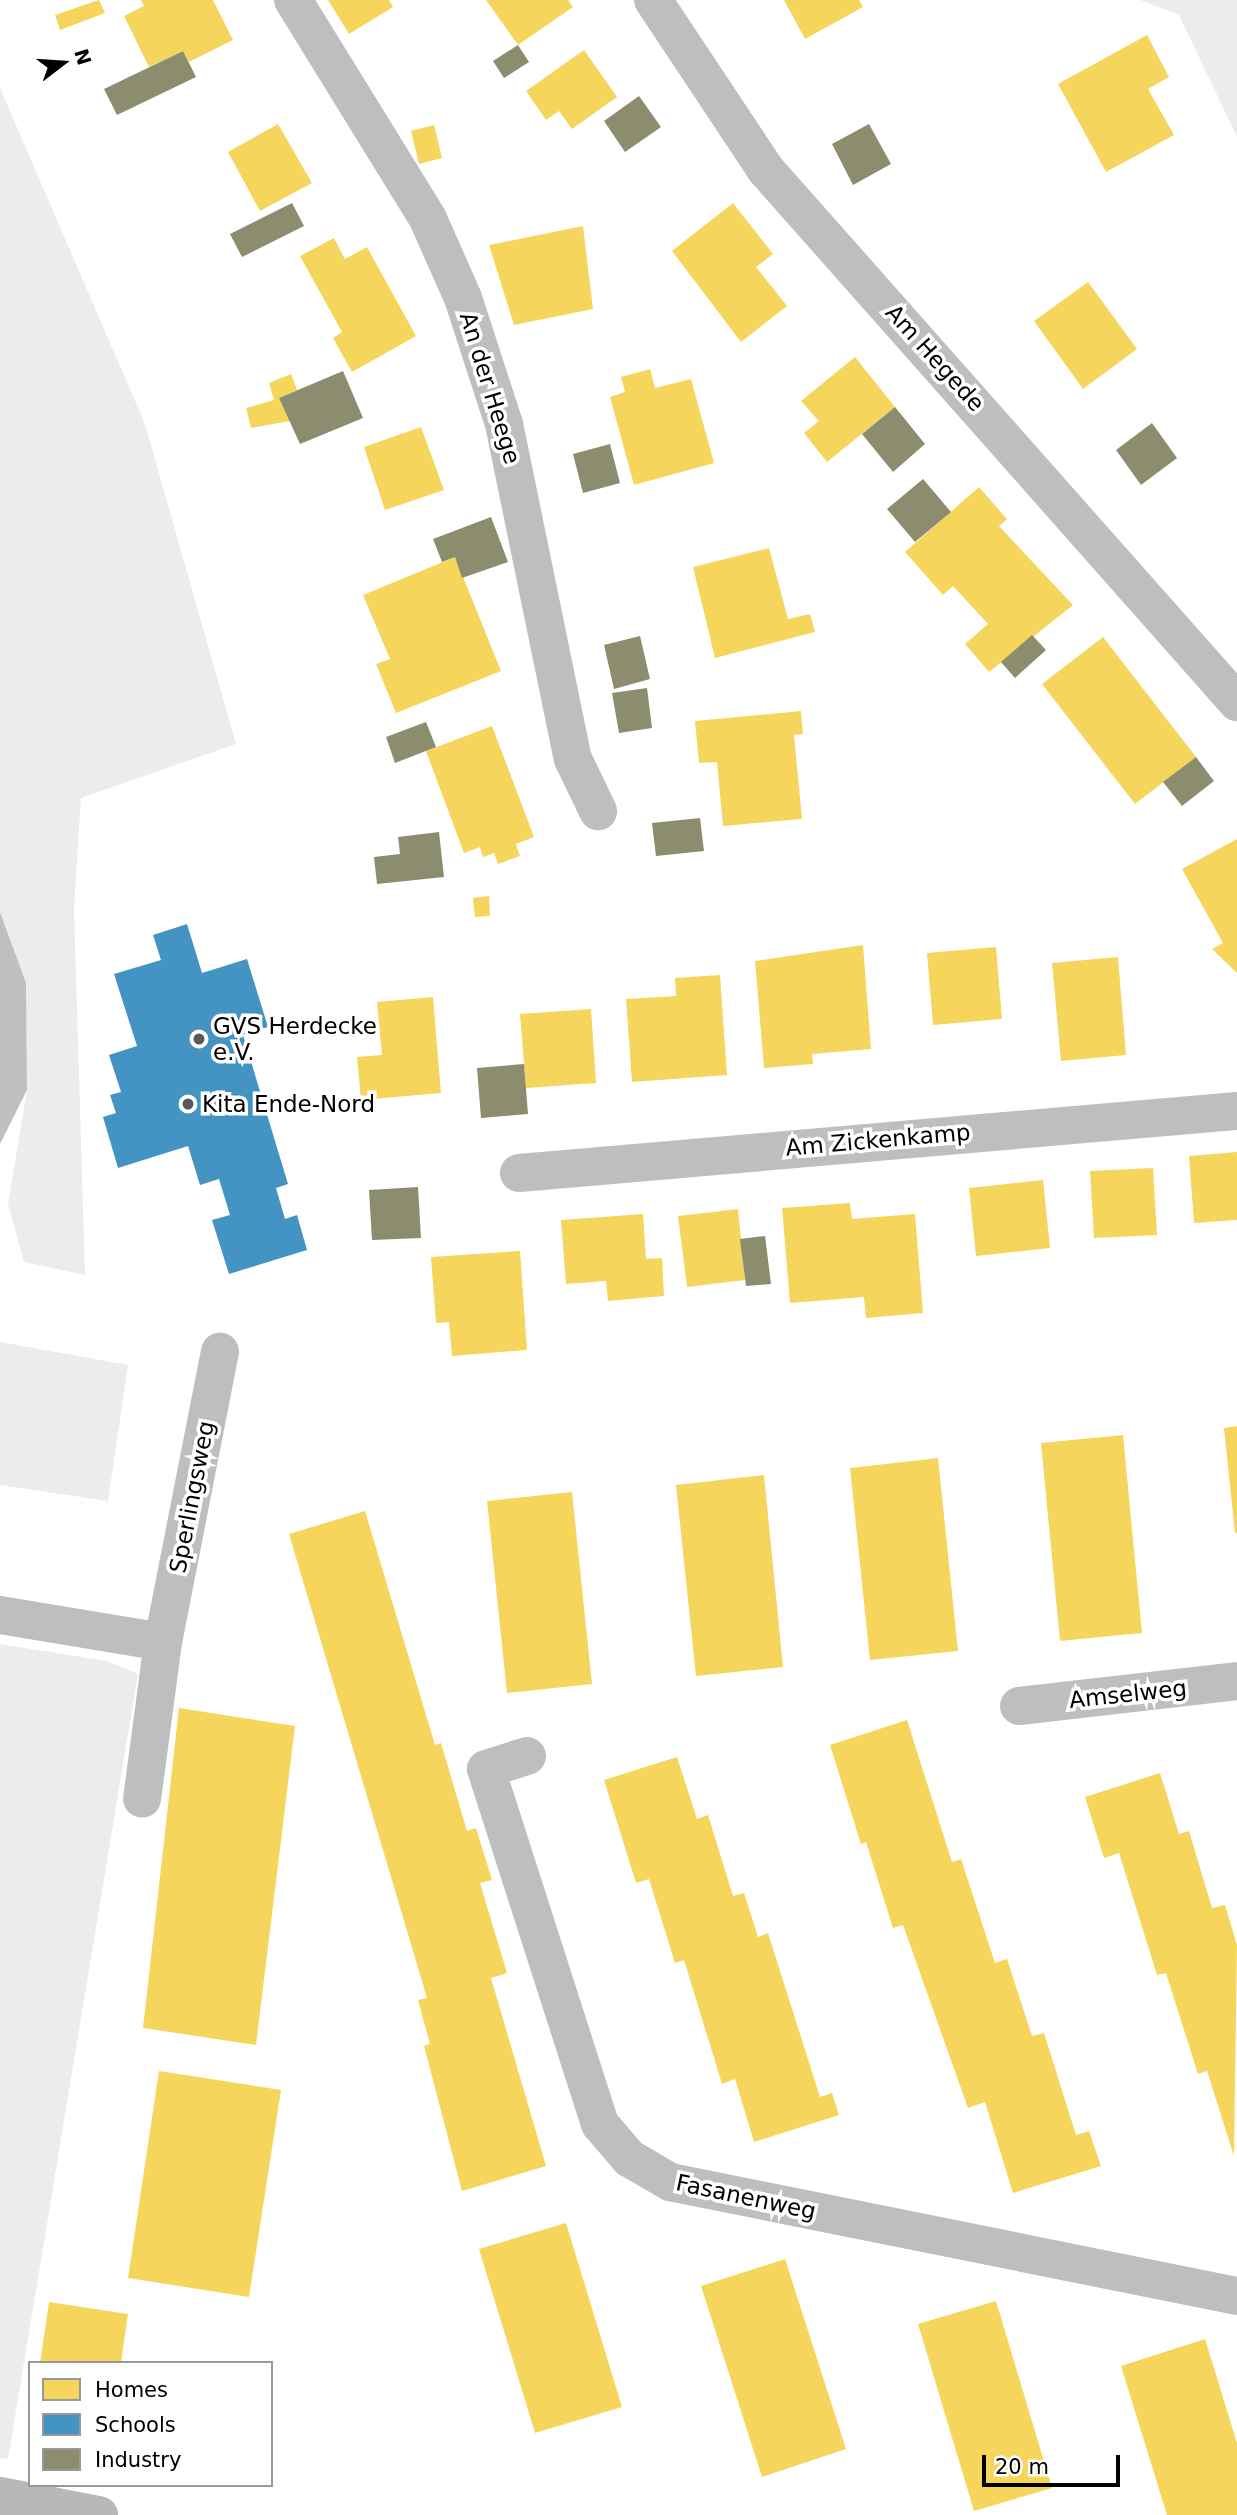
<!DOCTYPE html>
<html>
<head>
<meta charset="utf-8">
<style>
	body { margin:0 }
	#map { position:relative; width:1237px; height:2515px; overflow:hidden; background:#fff; font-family:"DejaVu Sans",sans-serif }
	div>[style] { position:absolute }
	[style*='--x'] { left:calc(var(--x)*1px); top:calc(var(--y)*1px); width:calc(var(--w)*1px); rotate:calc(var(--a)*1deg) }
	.green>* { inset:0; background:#ececec }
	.water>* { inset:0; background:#bfbfbf }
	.homes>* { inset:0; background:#f6d55c }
	.schools>* { inset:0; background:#4393c3 }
	.industry>* { inset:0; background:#8c8c6e }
	.minor>* { height:38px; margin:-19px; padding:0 19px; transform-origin:19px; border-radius:19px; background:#bebebe }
	.secondary>* { height:38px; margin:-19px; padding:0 19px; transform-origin:19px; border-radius:19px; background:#b8b8b8 }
	.dots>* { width:19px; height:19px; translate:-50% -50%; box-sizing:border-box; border:4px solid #fff; border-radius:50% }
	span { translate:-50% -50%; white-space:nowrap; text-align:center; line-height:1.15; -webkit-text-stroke:7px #fff; paint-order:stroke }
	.street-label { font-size:23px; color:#000 }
	.poi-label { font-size:23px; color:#000 }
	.left { translate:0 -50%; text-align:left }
	.legend { position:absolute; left:28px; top:2361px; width:245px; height:126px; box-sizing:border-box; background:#fff; border:2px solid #999; margin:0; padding:9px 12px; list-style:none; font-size:21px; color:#000 }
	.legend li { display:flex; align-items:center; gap:14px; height:35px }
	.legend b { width:35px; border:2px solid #999 }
	.north { position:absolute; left:28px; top:28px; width:70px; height:70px; -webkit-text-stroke:5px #fff; paint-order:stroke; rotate:73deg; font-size:19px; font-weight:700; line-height:28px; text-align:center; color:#000 }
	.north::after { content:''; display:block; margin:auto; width:24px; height:32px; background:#000; clip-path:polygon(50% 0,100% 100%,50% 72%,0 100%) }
	.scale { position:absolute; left:982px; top:2455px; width:138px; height:32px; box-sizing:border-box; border:4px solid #000; border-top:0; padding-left:9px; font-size:21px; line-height:24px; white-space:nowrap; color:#000; -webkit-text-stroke:5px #fff; paint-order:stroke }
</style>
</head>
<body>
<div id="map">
	<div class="green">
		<i style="clip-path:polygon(1140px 0,1237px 0,1237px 137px,1179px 15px)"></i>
		<i style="clip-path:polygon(0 88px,145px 424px,236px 744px,81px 798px,74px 908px,85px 1275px,24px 1262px,8px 1204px,27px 1090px,26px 983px,0 912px)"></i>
		<i style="clip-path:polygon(0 1342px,128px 1365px,108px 1501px,0 1485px)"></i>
		<i style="clip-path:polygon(0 1644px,107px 1661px,138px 1674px,8px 2459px,0 2458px)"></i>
	</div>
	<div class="water">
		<i style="clip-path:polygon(0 912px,26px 983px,27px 1090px,0 1144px)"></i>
	</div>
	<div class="homes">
		<i style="clip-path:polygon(99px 0,105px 13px,60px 30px,55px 15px)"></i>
		<i style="clip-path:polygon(141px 0,213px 0,233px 40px,189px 62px,183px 51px,149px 67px,124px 16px,144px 6px)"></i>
		<i style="clip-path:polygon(328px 0,389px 0,393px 7px,349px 34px)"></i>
		<i style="clip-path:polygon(486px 0,568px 0,573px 7px,518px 45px)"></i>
		<i style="clip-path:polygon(784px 0,859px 0,863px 7px,805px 39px)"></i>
		<i style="clip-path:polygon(1147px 35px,1169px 77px,1148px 89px,1174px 135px,1106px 172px,1058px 84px)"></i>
		<i style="clip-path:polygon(584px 50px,617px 97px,572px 129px,559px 111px,546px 120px,526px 91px)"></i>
		<i style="clip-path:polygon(278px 124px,312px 183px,260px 211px,228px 152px)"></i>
		<i style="clip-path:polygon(434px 125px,442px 158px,419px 164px,411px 131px)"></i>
		<i style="clip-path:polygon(733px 203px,773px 254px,756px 267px,787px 306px,741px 342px,672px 251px)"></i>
		<i style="clip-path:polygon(583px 226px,593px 309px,514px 325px,489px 245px)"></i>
		<i style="clip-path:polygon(334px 238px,345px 259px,367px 247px,416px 336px,352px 372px,333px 338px,342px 332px,300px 256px)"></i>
		<i style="clip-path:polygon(1088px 282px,1137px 349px,1083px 389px,1034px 321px)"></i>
		<i style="clip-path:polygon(855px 357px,895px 407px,827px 462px,804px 433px,819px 421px,801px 401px)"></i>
		<i style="clip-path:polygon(650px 369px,655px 388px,691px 379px,714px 463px,634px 485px,610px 397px,625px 392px,621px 377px)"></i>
		<i style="clip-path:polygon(291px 374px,297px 390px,279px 398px,290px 421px,251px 428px,246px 408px,274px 400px,269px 383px)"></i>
		<i style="clip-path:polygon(421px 427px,444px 490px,385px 510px,364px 447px)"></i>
		<i style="clip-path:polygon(979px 487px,1007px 519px,999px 526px,1073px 605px,989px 672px,965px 644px,988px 624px,953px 586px,943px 595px,905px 552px)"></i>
		<i style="clip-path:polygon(769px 548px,788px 619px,810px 614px,815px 632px,715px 658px,693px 567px)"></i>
		<i style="clip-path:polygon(455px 557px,501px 671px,396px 713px,376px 664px,390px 659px,363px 595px)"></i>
		<i style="clip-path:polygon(1103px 637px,1196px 757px,1135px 804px,1042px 684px)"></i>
		<i style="clip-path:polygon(801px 711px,803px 734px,794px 735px,802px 819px,723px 826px,717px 762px,699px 763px,695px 721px)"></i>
		<i style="clip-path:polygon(492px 726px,534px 837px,516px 844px,520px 856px,498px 864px,494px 853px,483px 857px,480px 847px,464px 853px,426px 751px)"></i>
		<i style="clip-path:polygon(1237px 839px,1237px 973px,1212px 949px,1223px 943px,1182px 869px)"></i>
		<i style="clip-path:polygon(489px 896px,490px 916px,475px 917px,473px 898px)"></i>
		<i style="clip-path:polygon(863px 945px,871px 1049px,812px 1054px,813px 1064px,764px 1068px,755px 961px)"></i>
		<i style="clip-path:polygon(996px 947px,1002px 1019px,933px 1025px,927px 953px)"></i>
		<i style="clip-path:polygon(1118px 957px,1126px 1055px,1061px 1061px,1052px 963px)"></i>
		<i style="clip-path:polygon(720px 975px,727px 1075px,632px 1082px,626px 999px,676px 996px,675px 978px)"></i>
		<i style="clip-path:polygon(433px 997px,441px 1093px,361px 1100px,357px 1057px,382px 1055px,377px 1002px)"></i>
		<i style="clip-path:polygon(591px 1009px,596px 1083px,526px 1088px,520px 1014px)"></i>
		<i style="clip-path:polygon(1237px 1152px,1237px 1220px,1194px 1223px,1189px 1156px)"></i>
		<i style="clip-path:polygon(1153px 1168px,1157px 1235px,1094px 1238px,1090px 1171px)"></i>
		<i style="clip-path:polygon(1043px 1180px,1050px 1248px,976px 1256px,969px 1188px)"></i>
		<i style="clip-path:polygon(850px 1203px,852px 1219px,915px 1214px,923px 1313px,866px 1318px,864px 1297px,790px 1303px,782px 1208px)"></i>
		<i style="clip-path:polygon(738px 1209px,745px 1280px,687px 1287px,678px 1216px)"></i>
		<i style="clip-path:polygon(643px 1214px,646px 1259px,662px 1258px,664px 1296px,608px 1301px,606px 1281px,566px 1284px,561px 1220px)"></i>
		<i style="clip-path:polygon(520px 1251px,527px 1350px,452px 1356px,449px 1322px,436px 1323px,431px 1257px)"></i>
		<i style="clip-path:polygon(1237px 1426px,1237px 1533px,1235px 1533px,1224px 1428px)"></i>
		<i style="clip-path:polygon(1123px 1435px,1142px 1633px,1060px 1641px,1041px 1443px)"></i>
		<i style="clip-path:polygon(938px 1458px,958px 1651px,870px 1660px,850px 1468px)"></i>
		<i style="clip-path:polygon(764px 1475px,783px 1667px,696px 1676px,676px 1485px)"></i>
		<i style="clip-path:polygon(572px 1492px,592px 1684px,507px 1693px,487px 1501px)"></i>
		<i style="clip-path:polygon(365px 1511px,435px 1745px,441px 1743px,467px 1831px,476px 1828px,492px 1880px,480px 1883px,507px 1973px,491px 1978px,546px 2166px,462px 2191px,424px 2046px,430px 2044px,418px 2000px,427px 1998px,289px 1534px)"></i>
		<i style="clip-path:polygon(179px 1708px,295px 1726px,256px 2045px,143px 2028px)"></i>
		<i style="clip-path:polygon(907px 1720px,952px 1862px,961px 1859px,995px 1963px,1007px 1959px,1032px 2036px,1044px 2033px,1076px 2135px,1089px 2131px,1101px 2166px,1013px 2193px,985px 2102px,968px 2108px,903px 1925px,893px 1928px,866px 1842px,861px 1844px,830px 1745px)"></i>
		<i style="clip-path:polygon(677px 1757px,697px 1819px,708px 1815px,733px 1896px,744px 1893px,758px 1937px,768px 1933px,820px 2097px,832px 2093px,839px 2115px,754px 2142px,735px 2079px,722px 2084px,684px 1960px,675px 1963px,649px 1879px,636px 1883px,604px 1780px)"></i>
		<i style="clip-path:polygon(1160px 1773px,1179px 1834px,1189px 1831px,1212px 1908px,1225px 1905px,1237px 1945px,1234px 2156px,1207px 2071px,1198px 2074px,1166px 1973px,1157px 1975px,1119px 1853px,1104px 1858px,1085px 1797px)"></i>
		<i style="clip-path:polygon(159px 2071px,281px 2090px,249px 2297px,128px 2278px)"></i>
		<i style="clip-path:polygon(566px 2223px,622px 2407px,535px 2433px,479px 2249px)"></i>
		<i style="clip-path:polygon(785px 2259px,846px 2449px,762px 2477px,701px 2286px)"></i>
		<i style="clip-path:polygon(996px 2301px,1052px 2488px,974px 2511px,918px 2324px)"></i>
		<i style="clip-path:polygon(49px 2302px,128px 2314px,121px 2363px,40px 2363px)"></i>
		<i style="clip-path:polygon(1205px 2339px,1237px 2443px,1237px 2515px,1167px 2515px,1121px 2366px)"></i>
	</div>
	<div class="schools">
		<i style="clip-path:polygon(187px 924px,202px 973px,247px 959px,268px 1027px,243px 1035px,288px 1184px,276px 1188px,285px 1219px,297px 1215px,307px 1250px,229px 1274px,212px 1220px,230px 1215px,219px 1179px,200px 1185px,188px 1146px,118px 1168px,103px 1117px,116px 1113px,110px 1095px,121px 1092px,109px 1055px,137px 1046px,114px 974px,161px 960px,153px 935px)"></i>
	</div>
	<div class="industry">
		<i style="clip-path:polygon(518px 45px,529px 62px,504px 78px,493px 61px)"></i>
		<i style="clip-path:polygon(183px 51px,196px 77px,117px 115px,104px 89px)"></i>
		<i style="clip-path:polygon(639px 96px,661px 127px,625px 152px,604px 121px)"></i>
		<i style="clip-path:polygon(869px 124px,891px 164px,853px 185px,832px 144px)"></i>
		<i style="clip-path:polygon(292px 203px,304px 226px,242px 257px,230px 234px)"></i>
		<i style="clip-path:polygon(343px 371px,363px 418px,300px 444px,279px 398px)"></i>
		<i style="clip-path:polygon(895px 407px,925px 444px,893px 472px,862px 434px)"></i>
		<i style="clip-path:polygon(1152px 423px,1177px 458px,1141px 485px,1116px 450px)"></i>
		<i style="clip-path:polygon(610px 444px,620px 483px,583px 493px,573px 454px)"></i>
		<i style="clip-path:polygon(923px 479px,951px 512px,915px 542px,887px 509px)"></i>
		<i style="clip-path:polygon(491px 517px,508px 562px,462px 578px,455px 557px,442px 562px,433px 539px)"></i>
		<i style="clip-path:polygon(1032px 635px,1046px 650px,1015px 678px,1001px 662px)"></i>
		<i style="clip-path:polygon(640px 636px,650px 679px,614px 689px,604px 645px)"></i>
		<i style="clip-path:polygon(647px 688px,652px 728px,619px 733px,612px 693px)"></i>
		<i style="clip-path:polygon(426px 722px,436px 747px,395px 763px,386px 737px)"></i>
		<i style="clip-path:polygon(1196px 757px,1214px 781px,1182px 806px,1163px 782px)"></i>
		<i style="clip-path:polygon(700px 818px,704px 851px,656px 856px,652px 823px)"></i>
		<i style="clip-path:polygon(439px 832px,444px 877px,377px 884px,374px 857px,400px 854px,398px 837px)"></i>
		<i style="clip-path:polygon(524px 1064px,528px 1114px,481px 1118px,477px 1068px)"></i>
		<i style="clip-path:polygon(418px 1187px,421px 1238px,372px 1240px,369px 1190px)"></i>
		<i style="clip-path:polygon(765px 1236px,771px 1284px,746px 1286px,740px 1239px)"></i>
	</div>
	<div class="minor">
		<i style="--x:293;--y:0;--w:257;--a:58.3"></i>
		<i style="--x:428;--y:219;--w:86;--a:66.1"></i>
		<i style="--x:463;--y:298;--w:133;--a:72"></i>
		<i style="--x:504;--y:424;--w:342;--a:78.4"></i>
		<i style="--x:573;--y:759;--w:58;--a:64.3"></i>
		<i style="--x:653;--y:0;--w:204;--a:56.4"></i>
		<i style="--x:766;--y:170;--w:711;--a:48.48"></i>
		<i style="--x:519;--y:1173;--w:721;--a:-4.94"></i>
		<i style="--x:0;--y:1615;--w:165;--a:9.4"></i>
		<i style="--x:163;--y:1642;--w:158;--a:97.6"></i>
		<i style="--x:163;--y:1642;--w:296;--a:-78.9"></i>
		<i style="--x:1019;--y:1706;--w:219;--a:-6.5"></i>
		<i style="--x:527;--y:1756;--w:43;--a:162.4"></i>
		<i style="--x:486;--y:1769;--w:373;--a:72.2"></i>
		<i style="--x:600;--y:2124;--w:45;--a:49.5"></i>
		<i style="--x:629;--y:2158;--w:48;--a:30.3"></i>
		<i style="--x:670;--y:2182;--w:578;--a:11.37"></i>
	</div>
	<div class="secondary">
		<i style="--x:0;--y:2496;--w:101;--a:10.9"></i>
	</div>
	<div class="dots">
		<i style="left:199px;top:1039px;background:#595959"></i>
		<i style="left:188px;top:1104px;background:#595959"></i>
	</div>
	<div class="street-label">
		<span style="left:935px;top:358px;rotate:48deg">Am Hegede</span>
		<span style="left:490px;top:388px;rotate:73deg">An der Heege</span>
		<span style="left:878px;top:1140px;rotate:-5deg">Am Zickenkamp</span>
		<span style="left:192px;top:1497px;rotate:-79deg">Sperlingsweg</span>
		<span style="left:1128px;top:1694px;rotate:-6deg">Amselweg</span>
		<span style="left:746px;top:2197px;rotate:12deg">Fasanenweg</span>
	</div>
	<div class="poi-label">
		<span class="left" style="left:213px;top:1039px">GVS Herdecke<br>e.V.</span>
		<span class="left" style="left:202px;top:1104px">Kita Ende-Nord</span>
	</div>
	<ul class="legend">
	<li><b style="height:19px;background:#f6d55c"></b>Homes</li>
	<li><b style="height:19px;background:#4393c3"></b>Schools</li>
	<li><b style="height:19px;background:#8c8c6e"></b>Industry</li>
	</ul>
	<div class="north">N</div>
	<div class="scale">20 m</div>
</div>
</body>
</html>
